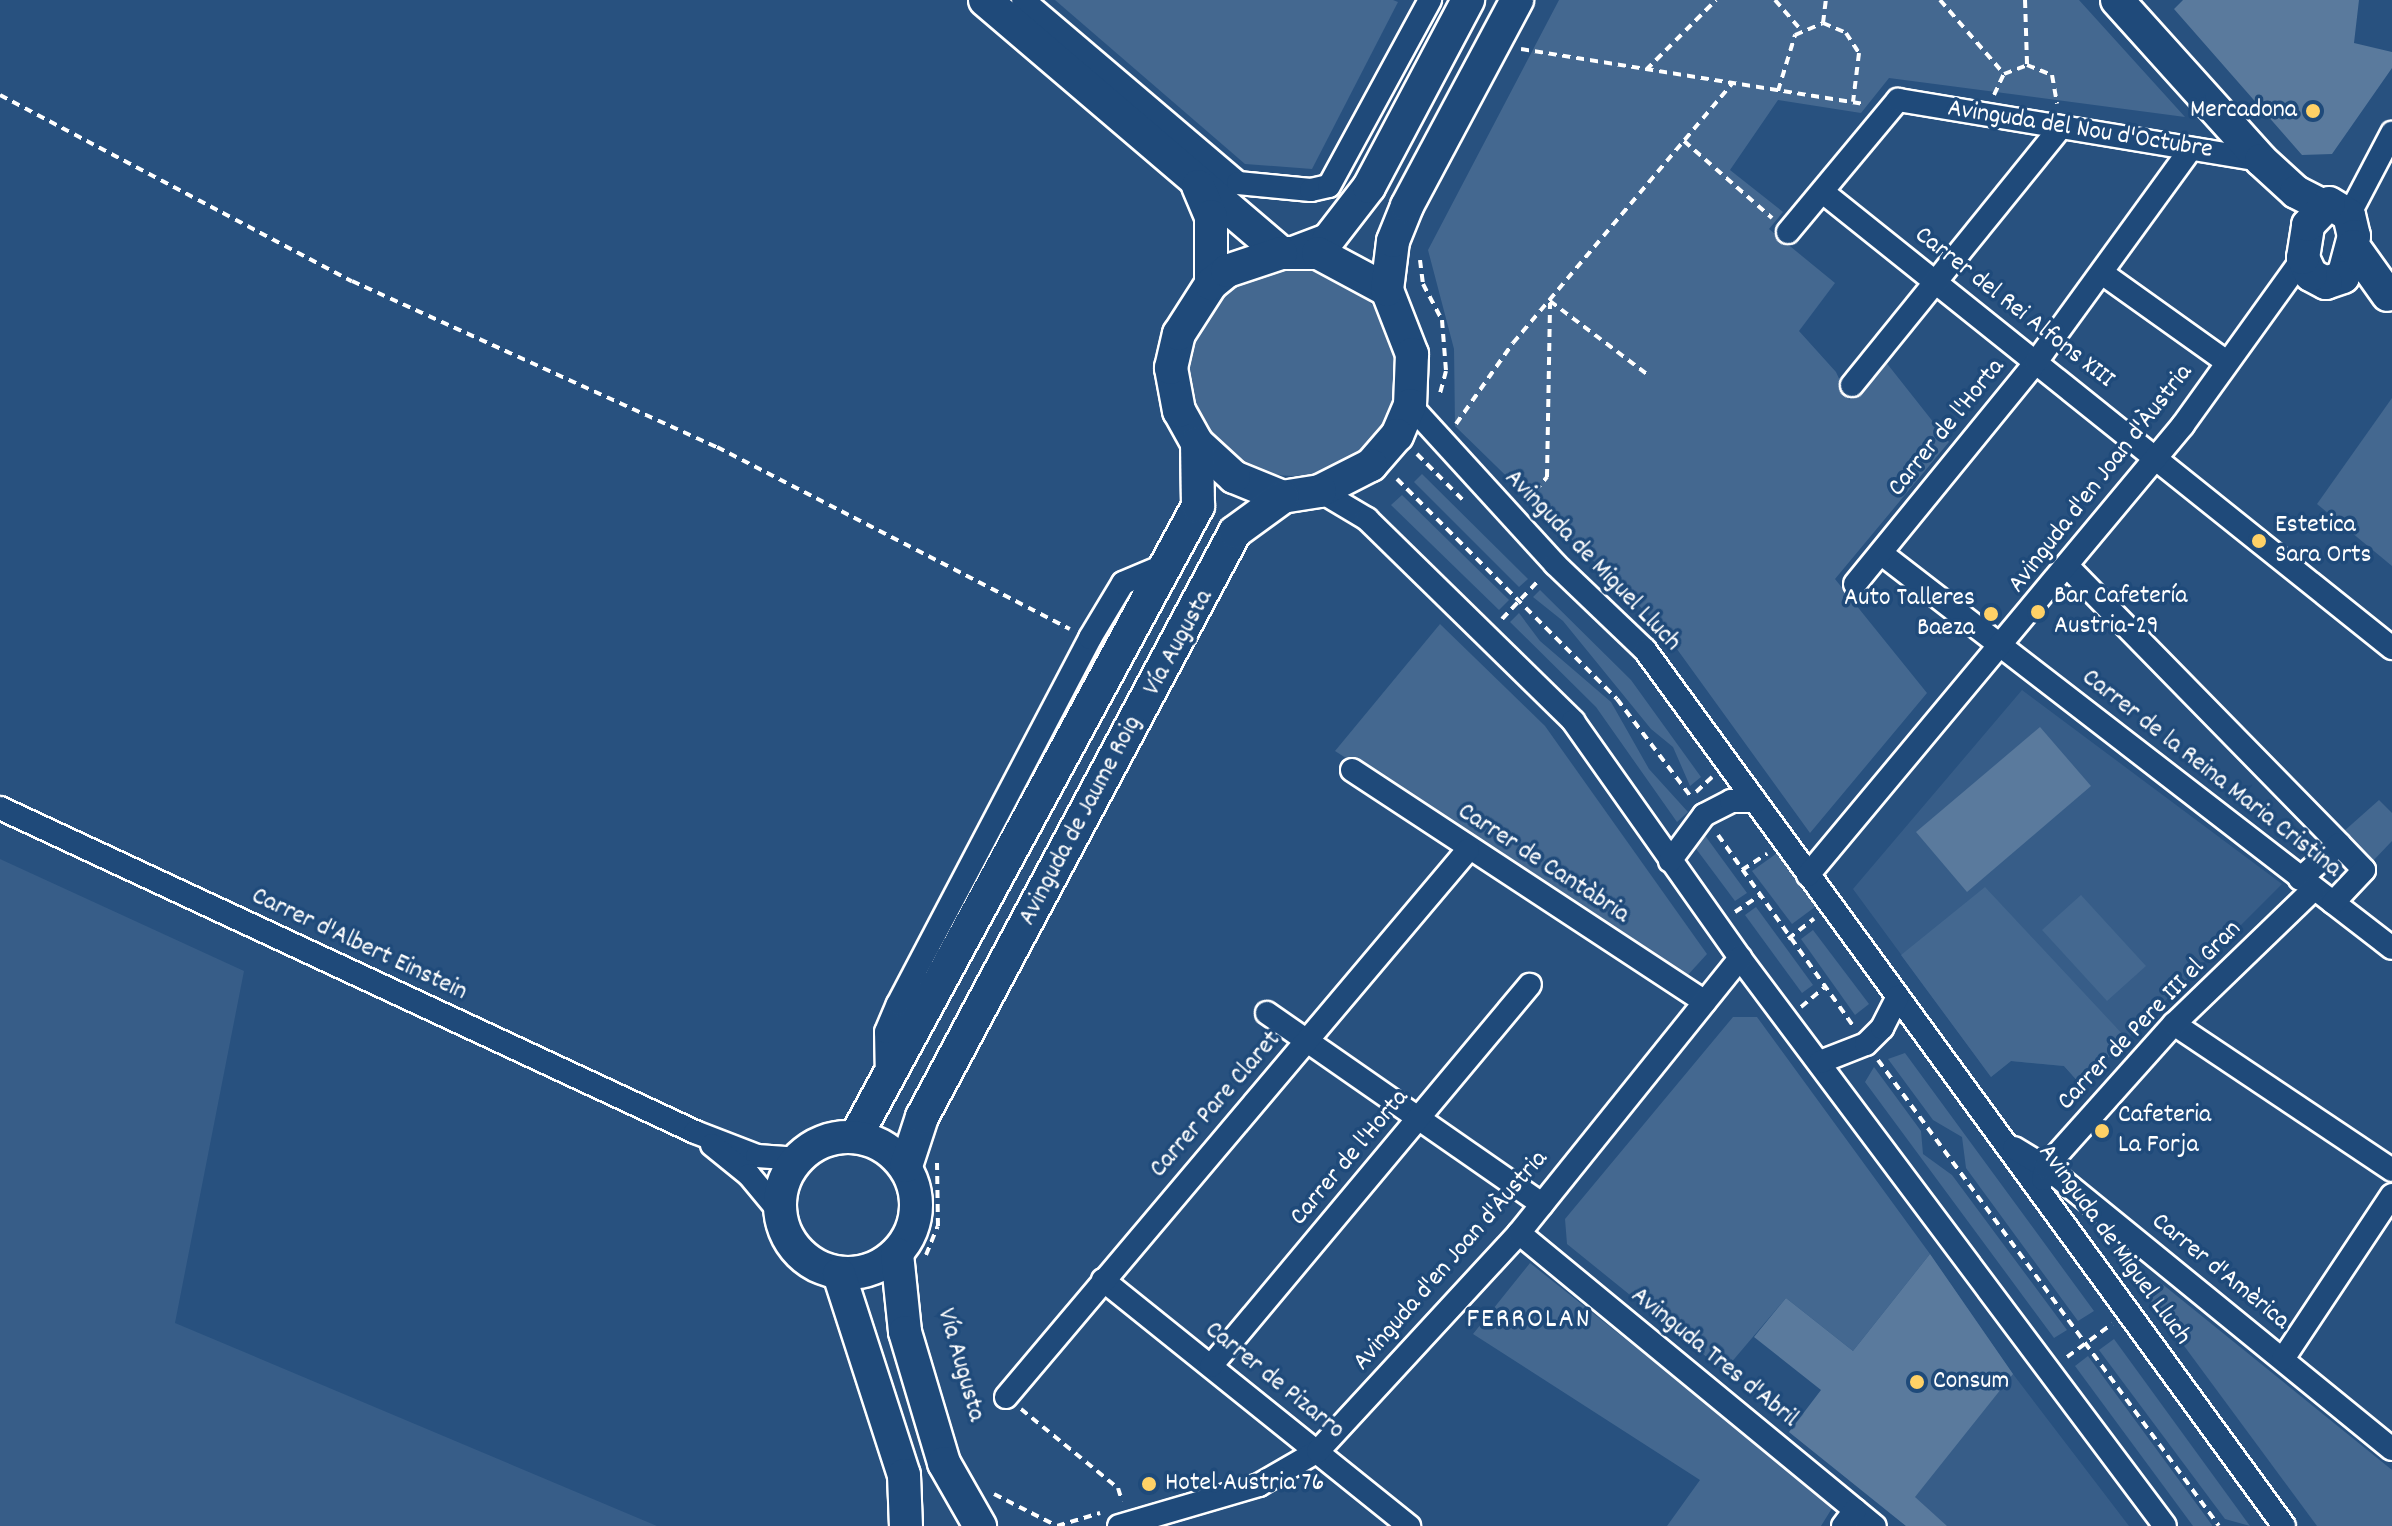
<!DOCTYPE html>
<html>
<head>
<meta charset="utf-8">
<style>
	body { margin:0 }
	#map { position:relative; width:2392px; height:1526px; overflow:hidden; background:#28517f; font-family:Dekko,sans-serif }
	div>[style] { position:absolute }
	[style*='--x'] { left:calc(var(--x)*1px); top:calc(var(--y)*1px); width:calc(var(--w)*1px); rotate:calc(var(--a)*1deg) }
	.built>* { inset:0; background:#375d88 }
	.green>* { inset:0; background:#446890 }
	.round { border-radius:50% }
	.building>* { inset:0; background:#5a7a9d }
	.path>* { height:4px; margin-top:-2px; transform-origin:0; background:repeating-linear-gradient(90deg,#fff 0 8px,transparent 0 14px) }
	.roads { filter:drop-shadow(2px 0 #fff) drop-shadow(-2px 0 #fff) drop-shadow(0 2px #fff) drop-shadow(0 -2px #fff) }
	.street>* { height:22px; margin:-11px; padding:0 11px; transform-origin:11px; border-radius:11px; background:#1f4a7a }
	.secondary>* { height:32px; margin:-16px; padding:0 16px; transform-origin:16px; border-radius:16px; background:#1f4a7a }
	.secondary>.ring { margin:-16px; padding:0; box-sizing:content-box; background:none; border:32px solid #1f4a7a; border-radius:50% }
	.dots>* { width:22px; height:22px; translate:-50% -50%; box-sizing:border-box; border:4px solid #1f4a7a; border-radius:50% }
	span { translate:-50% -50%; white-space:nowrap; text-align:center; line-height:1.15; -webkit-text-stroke:7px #1f4a7a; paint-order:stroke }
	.poi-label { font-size:26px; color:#fff }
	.right { translate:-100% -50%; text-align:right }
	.left { translate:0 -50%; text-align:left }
	.street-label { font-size:26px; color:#fff }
	.neighbourhood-label { font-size:28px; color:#fff; letter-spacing:2px }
</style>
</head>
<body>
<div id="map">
	<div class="built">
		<i style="clip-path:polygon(2022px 690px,2282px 884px,2081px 1085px,2064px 1066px,2011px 1061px,1991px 1077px,1853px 889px)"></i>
		<i style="clip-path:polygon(0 859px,244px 971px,175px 1323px,657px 1526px,0 1526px)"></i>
		<i style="clip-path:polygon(1930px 1254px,2013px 1374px,2129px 1526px,1906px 1526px,1789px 1432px)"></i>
	</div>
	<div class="green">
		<i style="clip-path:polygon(1055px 0,1393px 0,1398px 2px,1312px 169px,1245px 164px)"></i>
		<i style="clip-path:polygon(1559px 0,2079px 0,2185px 117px,1889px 78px,1861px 113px,1778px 100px,1730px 170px,1783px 212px,1769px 229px,1835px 283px,1799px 331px,1836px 372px,1849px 400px,1885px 361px,1949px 442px,1835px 579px,1927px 693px,1810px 833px,1661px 627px,1455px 426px,1454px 349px,1428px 250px)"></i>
		<i class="round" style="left:1189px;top:268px;width:208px;height:208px"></i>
		<i style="clip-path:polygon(2392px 398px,2392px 566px,2317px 504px)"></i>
		<i style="clip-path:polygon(1422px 474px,1528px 579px,1519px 587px,1414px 482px)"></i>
		<i style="clip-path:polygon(1402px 495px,1509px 600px,1499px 610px,1391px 505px)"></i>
		<i style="clip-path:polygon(1540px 590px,1631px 680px,1701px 777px,1690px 786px,1673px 747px,1651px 729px,1563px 621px,1533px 597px)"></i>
		<i style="clip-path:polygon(1519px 613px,1540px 641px,1611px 702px,1649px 769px,1688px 812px,1677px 822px,1596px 707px,1510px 622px)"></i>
		<i style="clip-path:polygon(1440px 624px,1545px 726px,1707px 954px,1686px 977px,1335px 751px)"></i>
		<i style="clip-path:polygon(2379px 800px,2392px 813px,2392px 841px,2371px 863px,2343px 832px)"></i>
		<i style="clip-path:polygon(1701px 830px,1747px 893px,1735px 901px,1691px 842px)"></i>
		<i style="clip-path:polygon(1780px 851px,1819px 904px,1792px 924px,1752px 871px)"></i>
		<i style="clip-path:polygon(1985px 887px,2127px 1039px,2081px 1085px,2064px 1066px,2011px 1061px,1991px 1077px,1901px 955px)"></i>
		<i style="clip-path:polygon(2081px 895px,2146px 966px,2107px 1001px,2042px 930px)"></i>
		<i style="clip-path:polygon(1756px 907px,1813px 985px,1802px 993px,1745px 915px)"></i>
		<i style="clip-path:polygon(1813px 930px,1869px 1004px,1855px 1015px,1801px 939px)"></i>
		<i style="clip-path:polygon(1733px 1017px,1757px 1017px,1930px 1254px,1853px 1351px,1786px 1298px,1724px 1371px,1567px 1244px,1565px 1219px)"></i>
		<i style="clip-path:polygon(1905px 1053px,2094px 1311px,2078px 1321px,1966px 1168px,1962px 1137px,1933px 1120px,1888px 1059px)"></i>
		<i style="clip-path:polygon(1874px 1067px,1921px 1131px,1923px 1154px,1952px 1175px,2067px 1330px,2054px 1338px,1865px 1082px)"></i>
		<i style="clip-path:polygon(1530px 1263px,1834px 1505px,1821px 1526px,1667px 1526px,1700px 1480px,1473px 1334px)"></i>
		<i style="clip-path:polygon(2161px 1283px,2392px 1470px,2392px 1526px,2317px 1526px,2148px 1297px)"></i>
		<i style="clip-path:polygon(2114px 1339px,2250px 1526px,2225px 1519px,2099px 1350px)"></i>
		<i style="clip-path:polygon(2088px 1356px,2212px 1525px,2212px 1526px,2193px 1526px,2075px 1366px)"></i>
	</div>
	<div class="building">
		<i style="clip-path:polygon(2183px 0,2359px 0,2354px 43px,2392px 52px,2392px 68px,2332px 154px,2302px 155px,2174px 9px)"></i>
		<i style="clip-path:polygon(2040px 727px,2091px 786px,1967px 892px,1916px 832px)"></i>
		<i style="clip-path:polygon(1930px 1254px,2013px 1374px,1915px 1497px,1947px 1526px,1906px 1526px,1789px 1432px,1821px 1390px,1754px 1337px,1786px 1298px,1853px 1351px)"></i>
	</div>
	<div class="path">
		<i style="--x:1775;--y:0;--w:40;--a:49"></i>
		<i style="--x:1940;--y:0;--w:98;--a:49.1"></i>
		<i style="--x:2025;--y:0;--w:65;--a:88.2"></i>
		<i style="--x:1823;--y:23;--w:23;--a:-83"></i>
		<i style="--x:1521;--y:49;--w:349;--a:9.1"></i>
		<i style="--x:1646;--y:70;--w:99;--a:-45"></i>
		<i style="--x:1778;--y:91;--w:59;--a:-73.1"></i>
		<i style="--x:1795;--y:35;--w:30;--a:-23"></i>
		<i style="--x:1823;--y:23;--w:25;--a:23"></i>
		<i style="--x:1846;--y:33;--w:24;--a:57"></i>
		<i style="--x:1859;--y:53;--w:49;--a:97"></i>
		<i style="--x:0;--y:95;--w:398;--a:27.9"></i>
		<i style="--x:352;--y:281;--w:401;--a:24.5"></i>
		<i style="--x:717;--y:447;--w:397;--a:27.3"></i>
		<i style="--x:1994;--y:95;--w:23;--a:-65"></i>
		<i style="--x:2004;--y:74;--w:25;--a:-21"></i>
		<i style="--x:2027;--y:65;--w:27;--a:22"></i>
		<i style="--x:2052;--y:75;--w:29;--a:80"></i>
		<i style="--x:1684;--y:141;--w:117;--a:41.2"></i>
		<i style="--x:1420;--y:260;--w:24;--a:83"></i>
		<i style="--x:1423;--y:284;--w:41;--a:62.2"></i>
		<i style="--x:1442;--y:320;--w:51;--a:85.5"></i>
		<i style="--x:1446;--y:371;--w:23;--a:105"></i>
		<i style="--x:1550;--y:301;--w:121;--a:37"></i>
		<i style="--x:1456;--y:424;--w:99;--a:-54.9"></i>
		<i style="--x:1513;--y:343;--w:339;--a:-49.8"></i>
		<i style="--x:1417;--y:454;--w:69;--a:45"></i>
		<i style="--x:1397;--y:479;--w:311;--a:45"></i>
		<i style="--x:1617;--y:699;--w:124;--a:52.9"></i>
		<i style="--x:1526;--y:502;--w:33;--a:-50"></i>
		<i style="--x:1547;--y:477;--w:174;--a:-89"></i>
		<i style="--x:1502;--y:619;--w:55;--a:-46.5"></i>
		<i style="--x:1696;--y:792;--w:22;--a:-43"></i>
		<i style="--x:1718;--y:835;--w:235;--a:54.7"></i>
		<i style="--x:1742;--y:870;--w:30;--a:-33"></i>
		<i style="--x:1735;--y:912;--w:29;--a:-34"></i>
		<i style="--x:1788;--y:939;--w:33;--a:-38"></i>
		<i style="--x:1801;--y:1007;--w:30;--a:-40"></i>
		<i style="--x:1878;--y:1060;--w:577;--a:53.8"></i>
		<i style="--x:926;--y:1255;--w:31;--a:-68"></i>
		<i style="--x:938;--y:1226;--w:63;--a:-90.9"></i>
		<i style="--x:2067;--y:1357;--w:56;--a:-36.3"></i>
		<i style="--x:1021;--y:1409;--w:125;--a:39.2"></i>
		<i style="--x:1118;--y:1488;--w:14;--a:73"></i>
		<i style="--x:994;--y:1494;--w:71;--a:26.9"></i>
		<i style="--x:1057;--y:1526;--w:45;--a:-16.8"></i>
	</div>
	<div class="roads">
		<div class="street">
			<i style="--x:1023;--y:0;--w:282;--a:40.4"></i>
			<i style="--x:1238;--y:183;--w:73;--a:5.5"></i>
			<i style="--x:1311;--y:190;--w:18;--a:-13"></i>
			<i style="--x:1329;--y:186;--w:212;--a:-61.5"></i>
			<i style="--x:1824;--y:193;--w:728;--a:38.7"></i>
			<i style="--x:2349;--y:215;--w:93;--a:-62.3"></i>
			<i style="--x:1788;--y:232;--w:172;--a:-50.2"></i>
			<i style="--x:1898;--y:100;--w:368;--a:9.4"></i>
			<i style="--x:2102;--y:273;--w:153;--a:35.5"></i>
			<i style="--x:1852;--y:385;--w:329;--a:-51"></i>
			<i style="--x:1410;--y:405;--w:215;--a:47.6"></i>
			<i style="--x:1555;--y:564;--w:124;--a:43.7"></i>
			<i style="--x:1645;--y:650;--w:1084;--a:53.89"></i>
			<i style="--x:1320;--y:491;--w:55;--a:30.8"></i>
			<i style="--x:1367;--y:519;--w:289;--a:44.4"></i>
			<i style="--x:1573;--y:721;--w:290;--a:54.8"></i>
			<i style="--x:1740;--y:958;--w:709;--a:53.19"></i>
			<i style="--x:1882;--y:554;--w:644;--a:37.69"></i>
			<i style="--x:2068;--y:567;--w:388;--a:45.6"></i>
			<i style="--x:1855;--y:584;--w:286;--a:-50.8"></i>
			<i style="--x:2036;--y:362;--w:263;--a:-54"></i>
			<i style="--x:1352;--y:770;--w:422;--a:33.3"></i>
			<i style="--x:0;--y:808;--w:767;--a:24.99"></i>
			<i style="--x:695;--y:1132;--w:66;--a:21.2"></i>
			<i style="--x:757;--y:1156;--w:39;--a:4"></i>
			<i style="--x:1670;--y:861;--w:57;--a:-53.5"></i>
			<i style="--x:1704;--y:815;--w:30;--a:-27"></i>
			<i style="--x:1731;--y:801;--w:24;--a:0"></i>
			<i style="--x:1808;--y:875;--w:586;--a:-50.19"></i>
			<i style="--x:2183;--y:425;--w:206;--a:-54.3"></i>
			<i style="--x:2300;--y:879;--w:52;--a:-41.9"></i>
			<i style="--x:2339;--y:844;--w:36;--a:46"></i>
			<i style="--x:2364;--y:870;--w:45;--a:133.2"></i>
			<i style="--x:1267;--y:1013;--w:335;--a:34.8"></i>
			<i style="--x:2174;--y:1024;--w:262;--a:33.8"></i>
			<i style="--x:1820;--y:1062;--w:49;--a:-21.4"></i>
			<i style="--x:1866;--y:1044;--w:23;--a:-45"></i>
			<i style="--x:1882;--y:1028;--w:35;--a:-63"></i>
			<i style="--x:887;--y:1078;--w:46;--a:-91.2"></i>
			<i style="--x:886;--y:1032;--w:30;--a:-67"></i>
			<i style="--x:898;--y:1004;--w:413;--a:-62.3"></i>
			<i style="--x:1090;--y:638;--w:64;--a:-59"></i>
			<i style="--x:1123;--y:583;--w:49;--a:-22.9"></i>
			<i style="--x:712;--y:1145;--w:48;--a:39"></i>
			<i style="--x:749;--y:1175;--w:47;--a:50.2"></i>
			<i style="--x:2014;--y:1148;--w:37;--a:31"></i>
			<i style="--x:2046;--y:1167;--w:446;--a:39.2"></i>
			<i style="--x:2043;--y:1179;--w:12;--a:-76"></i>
			<i style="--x:2046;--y:1167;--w:192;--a:-48.2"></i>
			<i style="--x:2174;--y:1024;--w:194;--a:-44"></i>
			<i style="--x:1519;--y:1233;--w:461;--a:39.5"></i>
			<i style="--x:1103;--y:1280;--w:393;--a:38.8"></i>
			<i style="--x:2283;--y:1359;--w:197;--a:-56.4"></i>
			<i style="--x:1211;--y:1366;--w:497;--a:-50.1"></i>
			<i style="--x:1006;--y:1397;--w:716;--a:-49.82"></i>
			<i style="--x:1119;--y:1526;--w:146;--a:-16.3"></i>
			<i style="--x:1259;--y:1485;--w:68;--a:-30"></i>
			<i style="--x:1318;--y:1451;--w:297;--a:-47.3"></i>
			<i style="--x:1519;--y:1233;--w:353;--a:-51.2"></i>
			<i style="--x:1843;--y:1526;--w:20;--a:-53"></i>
		</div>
		<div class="secondary">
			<i style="--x:985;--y:0;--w:389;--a:40.5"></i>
			<i style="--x:2117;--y:0;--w:215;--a:48"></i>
			<i style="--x:2261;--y:160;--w:47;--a:42.4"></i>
			<i style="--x:2296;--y:192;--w:28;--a:27"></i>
			<i style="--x:1198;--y:186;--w:33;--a:67"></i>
			<i style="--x:1211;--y:216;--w:68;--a:90"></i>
			<i style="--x:2329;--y:203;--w:23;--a:31"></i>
			<i style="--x:2349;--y:215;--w:22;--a:77"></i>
			<i style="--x:2354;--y:236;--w:42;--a:105"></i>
			<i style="--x:2343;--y:277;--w:18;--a:161"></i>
			<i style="--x:2326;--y:283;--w:17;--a:-152"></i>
			<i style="--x:2311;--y:275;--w:19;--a:-115"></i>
			<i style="--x:2303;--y:258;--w:33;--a:-81"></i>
			<i style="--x:2308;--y:225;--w:30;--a:-46"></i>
			<i style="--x:2353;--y:246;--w:60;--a:54.5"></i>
			<i style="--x:1296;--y:252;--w:34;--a:-21"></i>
			<i style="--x:1328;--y:240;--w:67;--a:-52.3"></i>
			<i style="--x:1369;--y:187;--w:212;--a:-62.1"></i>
			<i style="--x:1281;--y:253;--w:37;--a:0"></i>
			<i style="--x:1318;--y:253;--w:78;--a:28.2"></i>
			<i style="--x:1387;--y:290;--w:69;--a:68.7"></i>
			<i style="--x:1412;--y:354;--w:51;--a:92.2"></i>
			<i style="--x:1410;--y:405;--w:33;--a:113"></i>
			<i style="--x:1397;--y:435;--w:40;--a:131"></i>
			<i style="--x:1371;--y:465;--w:57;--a:153"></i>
			<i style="--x:1320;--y:491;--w:37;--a:171"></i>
			<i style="--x:1283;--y:497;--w:53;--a:-157.8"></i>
			<i style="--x:1234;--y:477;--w:50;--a:-137.4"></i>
			<i style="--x:1197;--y:443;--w:37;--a:-119"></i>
			<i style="--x:1179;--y:411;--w:44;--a:-100.5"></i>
			<i style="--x:1171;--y:368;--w:35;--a:-77"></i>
			<i style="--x:1179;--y:334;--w:59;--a:-57.4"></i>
			<i style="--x:1211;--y:284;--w:21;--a:-39"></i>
			<i style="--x:1227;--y:271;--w:57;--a:-18.4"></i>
			<i style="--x:1387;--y:290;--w:49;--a:-83"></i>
			<i style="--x:1393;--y:241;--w:38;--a:-68"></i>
			<i style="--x:1407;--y:206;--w:234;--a:-61.9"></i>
			<i style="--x:856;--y:1136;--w:717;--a:-61.5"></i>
			<i style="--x:1198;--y:506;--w:63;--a:-90.9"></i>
			<i class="ring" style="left:780px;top:1137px;width:104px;height:104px"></i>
			<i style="--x:906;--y:1166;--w:52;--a:-71.9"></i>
			<i style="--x:922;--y:1117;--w:663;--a:-61.85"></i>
			<i style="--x:1235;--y:532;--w:59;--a:-36.1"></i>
			<i style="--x:897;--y:1254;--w:78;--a:84.1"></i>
			<i style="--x:905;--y:1332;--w:137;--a:73.4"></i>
			<i style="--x:944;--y:1463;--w:73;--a:60.3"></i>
			<i style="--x:839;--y:1274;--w:211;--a:72.1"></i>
			<i style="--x:904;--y:1475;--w:51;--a:87.8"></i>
		</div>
	</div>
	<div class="dots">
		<i style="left:2313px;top:111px;background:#ffd166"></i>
		<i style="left:2259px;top:541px;background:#ffd166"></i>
		<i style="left:2038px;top:612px;background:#ffd166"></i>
		<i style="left:1991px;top:614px;background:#ffd166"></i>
		<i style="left:2102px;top:1131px;background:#ffd166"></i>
		<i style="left:1917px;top:1382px;background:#ffd166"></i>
		<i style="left:1149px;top:1484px;background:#ffd166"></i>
	</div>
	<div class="poi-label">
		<span class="right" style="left:2297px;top:111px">Mercadona</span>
		<span class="left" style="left:2275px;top:541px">Estetica<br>Sara Orts</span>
		<span class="left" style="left:2054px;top:612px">Bar Cafetería<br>Austria-29</span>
		<span class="right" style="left:1975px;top:614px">Auto Talleres<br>Baeza</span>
		<span class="left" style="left:2118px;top:1131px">Cafeteria<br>La Forja</span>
		<span class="left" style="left:1933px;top:1382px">Consum</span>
		<span class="left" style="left:1165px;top:1484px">Hotel Austria 76</span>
	</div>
	<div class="street-label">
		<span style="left:2080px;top:130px;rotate:9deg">Avinguda del Nou d'Octubre</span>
		<span style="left:2014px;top:308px;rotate:38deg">Carrer del Rei Alfons XIII</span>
		<span style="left:1947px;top:428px;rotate:-51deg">Carrer de l'Horta</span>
		<span style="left:2101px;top:479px;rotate:-52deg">Avinguda d'en Joan d'Àustria</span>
		<span style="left:1592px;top:561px;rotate:46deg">Avinguda de Miguel Lluch</span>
		<span style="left:1179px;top:643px;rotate:-61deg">Vía Augusta</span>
		<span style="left:2211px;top:774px;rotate:38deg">Carrer de la Reina Maria Cristina</span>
		<span style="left:1081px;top:821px;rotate:-62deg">Avinguda de Jaume Roig</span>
		<span style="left:1543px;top:864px;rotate:33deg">Carrer de Cantàbria</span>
		<span style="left:359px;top:945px;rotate:25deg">Carrer d'Albert Einstein</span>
		<span style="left:2150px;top:1016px;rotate:-46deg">Carrer de Pere III el Gran</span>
		<span style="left:1216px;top:1105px;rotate:-49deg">Carrer Pare Claret</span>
		<span style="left:1350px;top:1158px;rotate:-50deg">Carrer de l'Horta</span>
		<span style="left:2114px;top:1245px;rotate:54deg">Avinguda de Miguel Lluch</span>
		<span style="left:1451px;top:1261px;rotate:-49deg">Avinguda d'en Joan d'Àustria</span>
		<span style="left:2220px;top:1272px;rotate:39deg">Carrer d'Amèrica</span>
		<span style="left:1714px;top:1358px;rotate:39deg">Avinguda Tres d'Abril</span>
		<span style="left:960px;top:1365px;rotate:74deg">Vía Augusta</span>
		<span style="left:1274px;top:1381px;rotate:39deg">Carrer de Pizarro</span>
	</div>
	<div class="neighbourhood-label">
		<span style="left:1529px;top:1321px">FERROLAN</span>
	</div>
</div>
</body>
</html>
